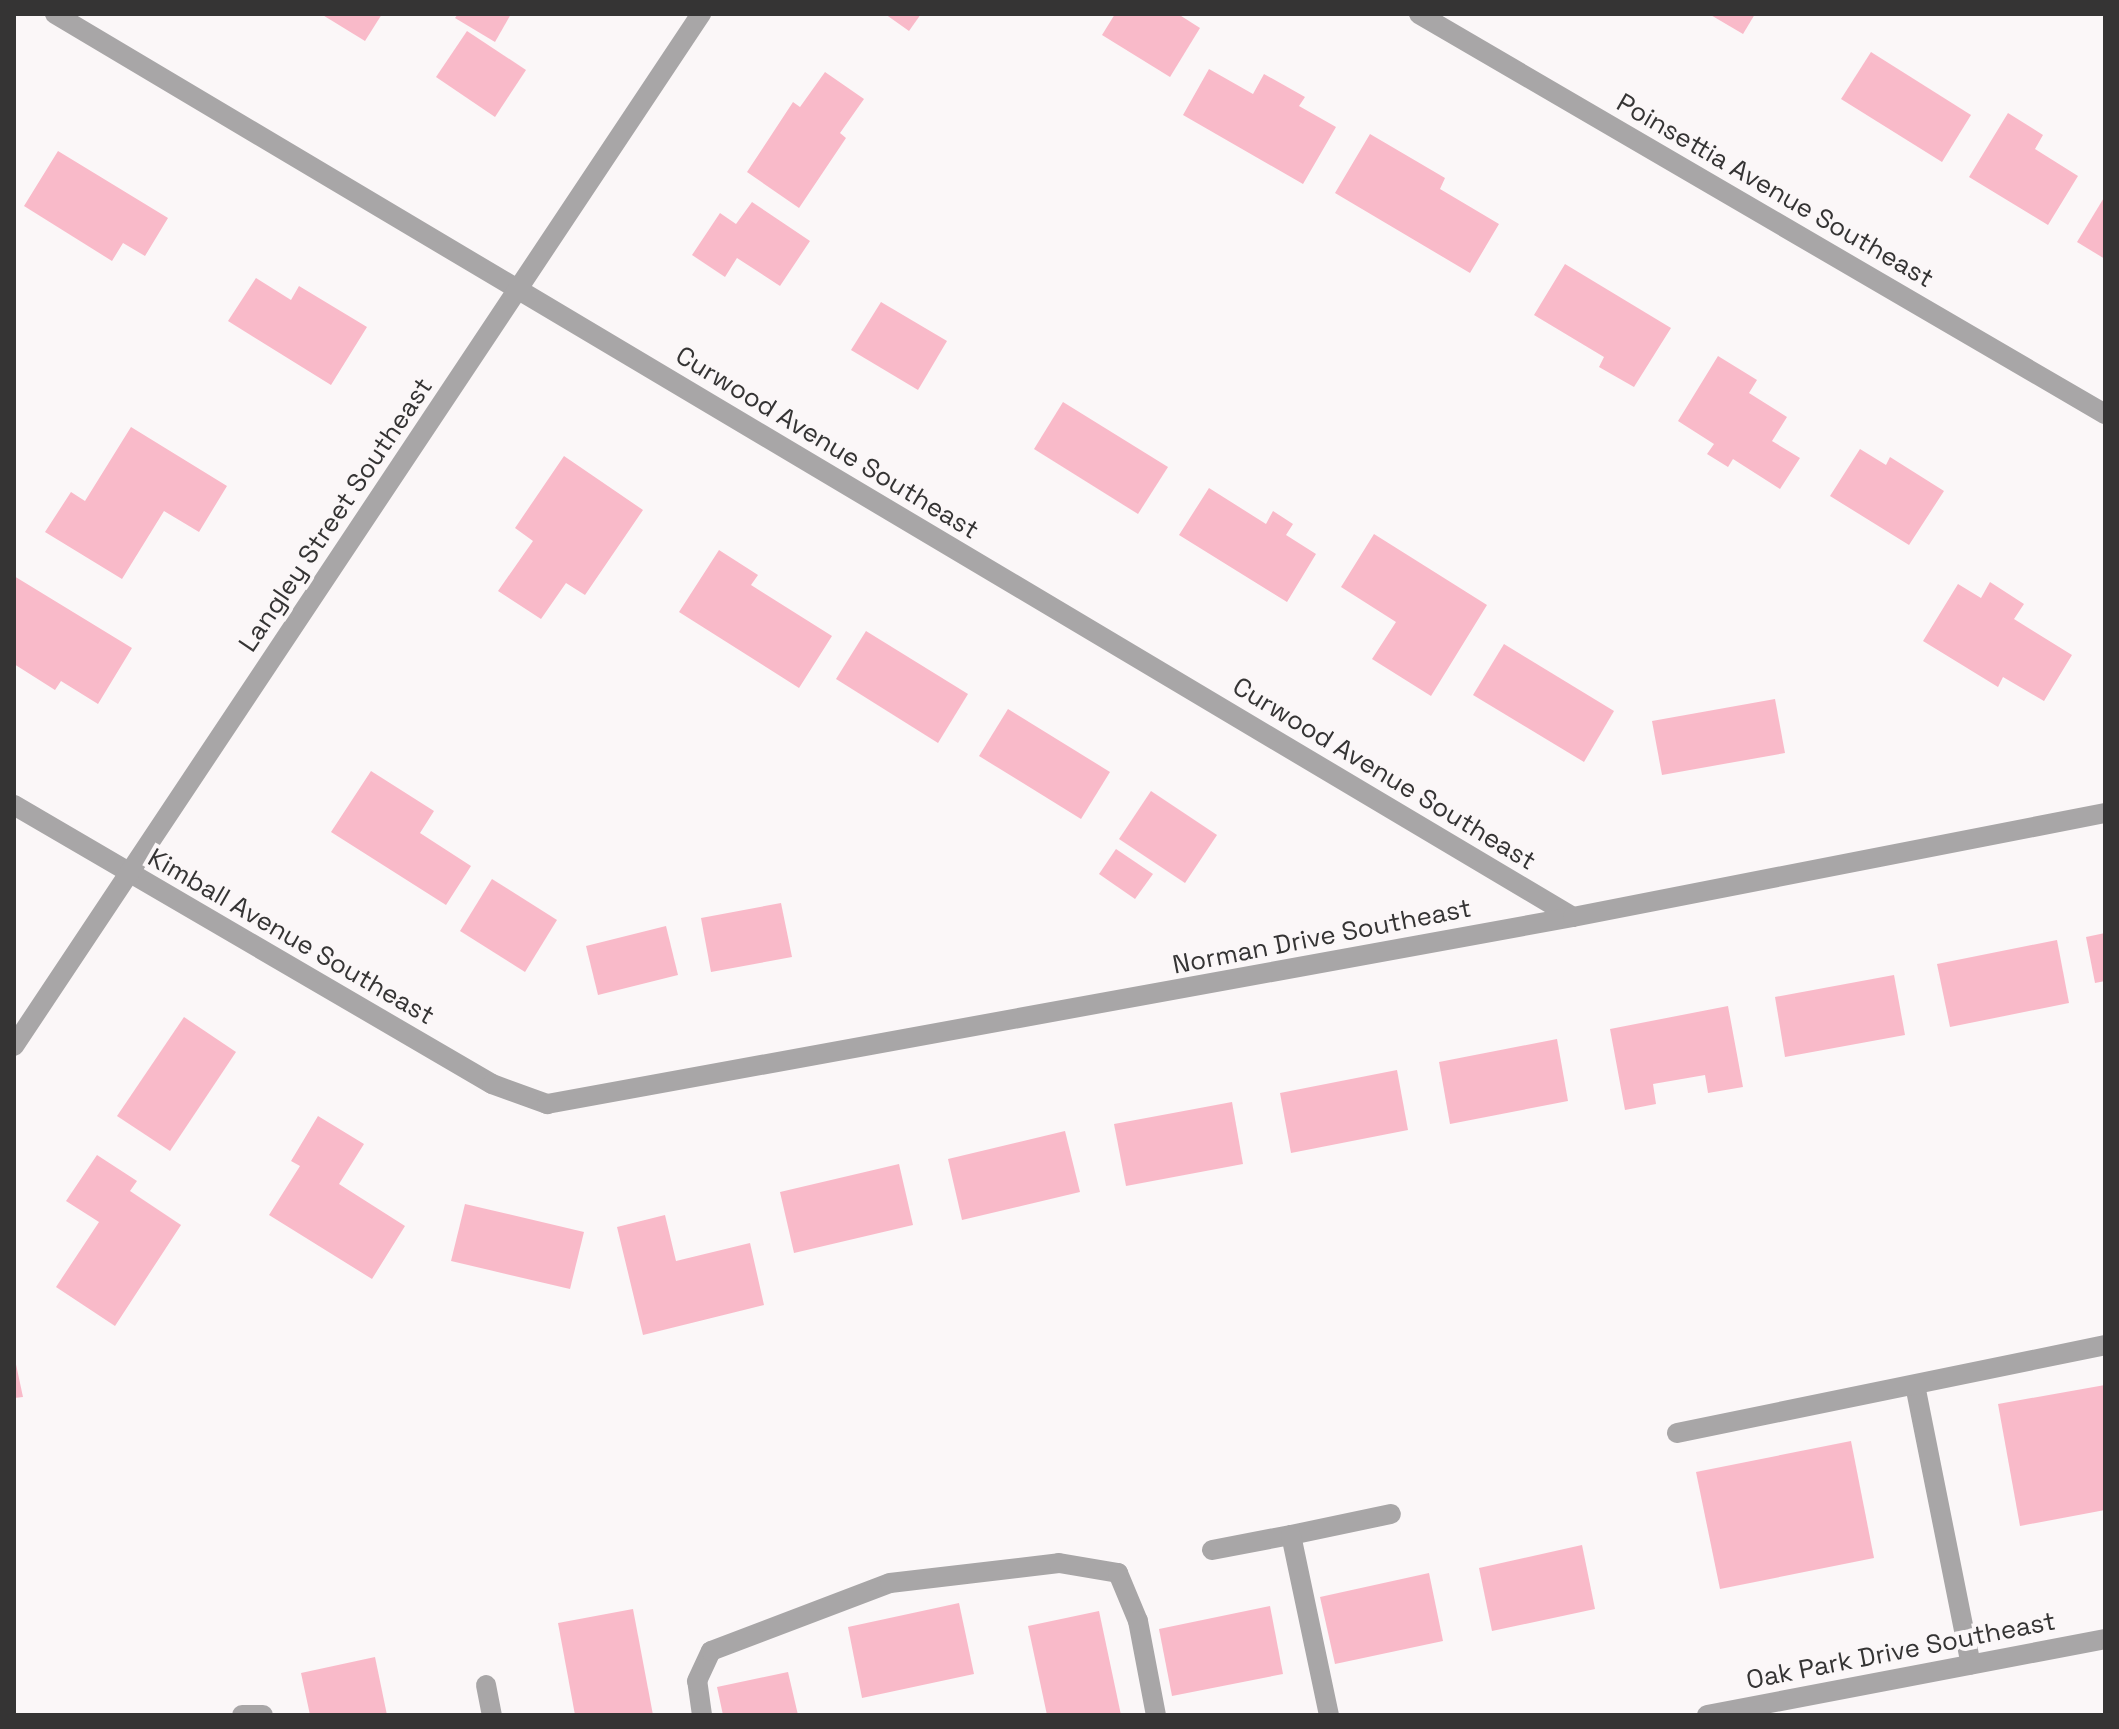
<!DOCTYPE html>
<html>
<head>
<meta charset="utf-8">
<style>
	body { margin:0 }
	#map { position:relative; width:2119px; height:1729px; overflow:hidden; background:#fbf7f8; font-family:"Space Grotesk",sans-serif }
	div>[style] { position:absolute }
	[style*='--x'] { left:calc(var(--x)*1px); top:calc(var(--y)*1px); width:calc(var(--w)*1px); rotate:calc(var(--a)*1deg) }
	.building>* { inset:0; background:#f9bac9 }
	.minor>* { height:20px; margin:-10px; padding:0 10px; transform-origin:10px; border-radius:10px; background:#a8a6a7 }
	span { translate:-50% -50%; white-space:nowrap; text-align:center; line-height:1.15; -webkit-text-stroke:8px #fbf7f8; paint-order:stroke }
	.street-label { font-size:26px; color:#353434 }
	.frame { position:absolute; inset:0; border:16px solid #353434; pointer-events:none }
</style>
</head>
<body>
<div id="map">
	<div class="building">
		<i style="clip-path:polygon(321px 14px,382px 14px,365px 41px)"></i>
		<i style="clip-path:polygon(458px 14px,511px 14px,495px 42px,455px 18px)"></i>
		<i style="clip-path:polygon(885px 14px,921px 14px,909px 31px)"></i>
		<i style="clip-path:polygon(1115px 14px,1178px 14px,1200px 28px,1170px 77px,1102px 35px)"></i>
		<i style="clip-path:polygon(1709px 14px,1755px 14px,1743px 34px)"></i>
		<i style="clip-path:polygon(467px 31px,526px 70px,495px 117px,436px 77px)"></i>
		<i style="clip-path:polygon(1871px 52px,1971px 115px,1942px 162px,1841px 99px)"></i>
		<i style="clip-path:polygon(1209px 69px,1253px 94px,1264px 74px,1305px 97px,1299px 106px,1336px 127px,1303px 184px,1183px 115px)"></i>
		<i style="clip-path:polygon(825px 72px,864px 99px,840px 133px,846px 138px,799px 208px,747px 172px,793px 102px,800px 107px)"></i>
		<i style="clip-path:polygon(2008px 113px,2043px 135px,2035px 149px,2078px 176px,2048px 225px,1969px 177px)"></i>
		<i style="clip-path:polygon(1370px 134px,1445px 178px,1440px 189px,1499px 224px,1470px 273px,1335px 193px)"></i>
		<i style="clip-path:polygon(58px 151px,168px 218px,145px 256px,123px 243px,112px 261px,24px 206px)"></i>
		<i style="clip-path:polygon(2105px 196px,2105px 259px,2077px 242px)"></i>
		<i style="clip-path:polygon(752px 202px,810px 241px,780px 286px,737px 258px,725px 277px,692px 255px,720px 213px,736px 224px)"></i>
		<i style="clip-path:polygon(1565px 264px,1671px 328px,1634px 387px,1599px 367px,1604px 357px,1534px 315px)"></i>
		<i style="clip-path:polygon(256px 278px,291px 300px,299px 286px,367px 327px,331px 385px,228px 321px)"></i>
		<i style="clip-path:polygon(881px 302px,947px 341px,918px 390px,851px 350px)"></i>
		<i style="clip-path:polygon(1718px 356px,1757px 380px,1749px 393px,1787px 417px,1772px 441px,1800px 458px,1780px 489px,1733px 459px,1728px 467px,1707px 454px,1714px 444px,1678px 421px)"></i>
		<i style="clip-path:polygon(1063px 402px,1168px 467px,1138px 514px,1034px 449px)"></i>
		<i style="clip-path:polygon(131px 427px,227px 486px,199px 532px,164px 511px,122px 579px,45px 532px,71px 492px,85px 501px)"></i>
		<i style="clip-path:polygon(1860px 449px,1886px 465px,1890px 457px,1944px 491px,1909px 545px,1830px 496px)"></i>
		<i style="clip-path:polygon(564px 456px,643px 510px,585px 595px,566px 583px,541px 619px,498px 591px,533px 541px,515px 528px)"></i>
		<i style="clip-path:polygon(1209px 488px,1266px 524px,1273px 511px,1293px 524px,1286px 535px,1316px 554px,1287px 602px,1179px 535px)"></i>
		<i style="clip-path:polygon(1374px 534px,1487px 605px,1431px 696px,1372px 659px,1396px 622px,1341px 587px)"></i>
		<i style="clip-path:polygon(719px 550px,758px 575px,751px 585px,832px 636px,799px 688px,679px 612px)"></i>
		<i style="clip-path:polygon(14px 576px,132px 648px,98px 704px,61px 681px,55px 690px,14px 664px)"></i>
		<i style="clip-path:polygon(1990px 582px,2024px 604px,2014px 619px,2072px 655px,2044px 701px,2003px 677px,1998px 687px,1923px 641px,1958px 584px,1981px 598px)"></i>
		<i style="clip-path:polygon(866px 631px,968px 694px,938px 743px,836px 679px)"></i>
		<i style="clip-path:polygon(1504px 644px,1614px 711px,1584px 762px,1473px 695px)"></i>
		<i style="clip-path:polygon(1775px 699px,1785px 753px,1662px 775px,1652px 721px)"></i>
		<i style="clip-path:polygon(1008px 709px,1110px 772px,1081px 819px,979px 756px)"></i>
		<i style="clip-path:polygon(371px 771px,434px 811px,420px 833px,471px 866px,446px 905px,331px 832px)"></i>
		<i style="clip-path:polygon(1151px 791px,1217px 835px,1185px 883px,1119px 839px)"></i>
		<i style="clip-path:polygon(1116px 849px,1153px 874px,1135px 899px,1099px 874px)"></i>
		<i style="clip-path:polygon(492px 879px,557px 920px,525px 972px,460px 931px)"></i>
		<i style="clip-path:polygon(781px 903px,792px 957px,711px 972px,701px 918px)"></i>
		<i style="clip-path:polygon(666px 926px,678px 975px,598px 995px,586px 946px)"></i>
		<i style="clip-path:polygon(2105px 933px,2105px 981px,2095px 983px,2086px 937px)"></i>
		<i style="clip-path:polygon(2057px 940px,2069px 1003px,1950px 1027px,1937px 964px)"></i>
		<i style="clip-path:polygon(1894px 975px,1905px 1035px,1785px 1057px,1775px 997px)"></i>
		<i style="clip-path:polygon(1728px 1006px,1743px 1087px,1708px 1093px,1705px 1075px,1653px 1084px,1656px 1104px,1625px 1110px,1610px 1029px)"></i>
		<i style="clip-path:polygon(184px 1017px,236px 1052px,170px 1151px,117px 1116px)"></i>
		<i style="clip-path:polygon(1557px 1039px,1568px 1101px,1450px 1124px,1439px 1062px)"></i>
		<i style="clip-path:polygon(1397px 1070px,1408px 1130px,1291px 1153px,1280px 1093px)"></i>
		<i style="clip-path:polygon(1232px 1102px,1243px 1164px,1126px 1186px,1114px 1124px)"></i>
		<i style="clip-path:polygon(318px 1116px,364px 1144px,339px 1184px,405px 1226px,372px 1279px,269px 1215px,300px 1166px,291px 1161px)"></i>
		<i style="clip-path:polygon(1065px 1131px,1080px 1192px,962px 1220px,948px 1159px)"></i>
		<i style="clip-path:polygon(97px 1155px,137px 1181px,130px 1191px,181px 1225px,115px 1326px,56px 1287px,99px 1222px,66px 1201px)"></i>
		<i style="clip-path:polygon(899px 1164px,913px 1225px,794px 1253px,780px 1192px)"></i>
		<i style="clip-path:polygon(465px 1204px,584px 1232px,570px 1289px,451px 1261px)"></i>
		<i style="clip-path:polygon(665px 1215px,676px 1261px,750px 1243px,764px 1305px,643px 1335px,617px 1227px)"></i>
		<i style="clip-path:polygon(14px 1355px,23px 1397px,14px 1398px)"></i>
		<i style="clip-path:polygon(2105px 1385px,2105px 1510px,2020px 1526px,1998px 1404px)"></i>
		<i style="clip-path:polygon(1851px 1441px,1874px 1558px,1720px 1589px,1696px 1472px)"></i>
		<i style="clip-path:polygon(1582px 1545px,1595px 1609px,1492px 1631px,1479px 1568px)"></i>
		<i style="clip-path:polygon(1429px 1573px,1443px 1641px,1335px 1664px,1320px 1597px)"></i>
		<i style="clip-path:polygon(959px 1603px,974px 1674px,862px 1698px,848px 1627px)"></i>
		<i style="clip-path:polygon(1270px 1606px,1283px 1674px,1172px 1696px,1159px 1629px)"></i>
		<i style="clip-path:polygon(633px 1609px,653px 1715px,575px 1715px,558px 1623px)"></i>
		<i style="clip-path:polygon(1099px 1611px,1121px 1715px,1047px 1715px,1028px 1626px)"></i>
		<i style="clip-path:polygon(375px 1657px,387px 1715px,310px 1715px,301px 1673px)"></i>
		<i style="clip-path:polygon(788px 1672px,798px 1715px,723px 1715px,717px 1687px)"></i>
	</div>
	<div class="minor">
		<i style="--x:55;--y:14;--w:1766;--a:30.75"></i>
		<i style="--x:1419;--y:14;--w:794;--a:30.25"></i>
		<i style="--x:14;--y:805;--w:553;--a:30.27"></i>
		<i style="--x:492;--y:1084;--w:59;--a:20"></i>
		<i style="--x:547;--y:1104;--w:1043;--a:-10.33"></i>
		<i style="--x:1573;--y:917;--w:542;--a:-11.06"></i>
		<i style="--x:14;--y:1046;--w:1240;--a:-56.35"></i>
		<i style="--x:1915;--y:1385;--w:285;--a:78.7"></i>
		<i style="--x:1677;--y:1433;--w:437;--a:-11.6"></i>
		<i style="--x:1291;--y:1535;--w:102;--a:-11.9"></i>
		<i style="--x:1212;--y:1550;--w:80;--a:-10.8"></i>
		<i style="--x:1291;--y:1535;--w:184;--a:78.1"></i>
		<i style="--x:486;--y:1685;--w:31;--a:79"></i>
		<i style="--x:242;--y:1715;--w:21;--a:0"></i>
		<i style="--x:702;--y:1715;--w:34;--a:-98"></i>
		<i style="--x:697;--y:1681;--w:33;--a:-65"></i>
		<i style="--x:711;--y:1651;--w:191;--a:-20.8"></i>
		<i style="--x:890;--y:1583;--w:170;--a:-6.7"></i>
		<i style="--x:1059;--y:1563;--w:60;--a:9.6"></i>
		<i style="--x:1118;--y:1573;--w:52;--a:67.4"></i>
		<i style="--x:1138;--y:1621;--w:96;--a:79.2"></i>
		<i style="--x:1707;--y:1715;--w:405;--a:-10.8"></i>
	</div>
	<div class="street-label">
		<span style="left:1775px;top:191px;rotate:30deg">Poinsettia Avenue Southeast</span>
		<span style="left:827px;top:443px;rotate:31deg">Curwood Avenue Southeast</span>
		<span style="left:336px;top:515px;rotate:-56deg">Langley Street Southeast</span>
		<span style="left:1384px;top:774px;rotate:31deg">Curwood Avenue Southeast</span>
		<span style="left:291px;top:937px;rotate:30deg">Kimball Avenue Southeast</span>
		<span style="left:1322px;top:937px;rotate:-11deg">Norman Drive Southeast</span>
		<span style="left:1901px;top:1651px;rotate:-11deg">Oak Park Drive Southeast</span>
	</div>
	<div class="frame"></div>
</div>
</body>
</html>
